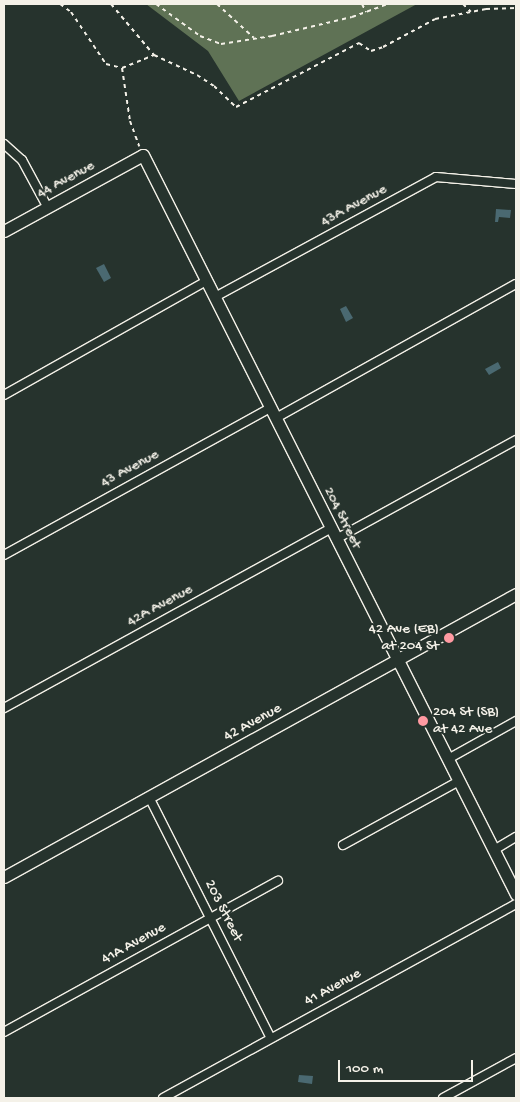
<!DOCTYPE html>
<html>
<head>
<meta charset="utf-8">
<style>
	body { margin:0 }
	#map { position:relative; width:520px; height:1102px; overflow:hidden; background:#26332d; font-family:"Gochi Hand",sans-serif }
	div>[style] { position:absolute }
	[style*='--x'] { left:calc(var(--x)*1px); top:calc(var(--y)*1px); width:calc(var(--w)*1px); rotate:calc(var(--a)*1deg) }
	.green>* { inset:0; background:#5f7255 }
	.water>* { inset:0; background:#4a6971 }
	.path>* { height:2px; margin-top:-1px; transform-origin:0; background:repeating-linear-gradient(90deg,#f4f1e8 0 4px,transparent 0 8px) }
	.roads { filter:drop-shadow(1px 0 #f4f1e8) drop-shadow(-1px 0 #f4f1e8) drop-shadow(0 1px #f4f1e8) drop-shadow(0 -1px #f4f1e8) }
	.street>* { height:8px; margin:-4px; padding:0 4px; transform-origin:4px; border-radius:4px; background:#26332d }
	.secondary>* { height:11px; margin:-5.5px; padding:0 5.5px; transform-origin:5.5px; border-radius:5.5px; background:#26332d }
	.dots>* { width:14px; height:14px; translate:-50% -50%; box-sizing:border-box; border:2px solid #26332d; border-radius:50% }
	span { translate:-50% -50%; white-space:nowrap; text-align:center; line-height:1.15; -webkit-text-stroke:4px #26332d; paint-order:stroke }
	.street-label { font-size:15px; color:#f4f1e8 }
	.poi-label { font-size:15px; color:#f4f1e8 }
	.right { translate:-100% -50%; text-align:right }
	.left { translate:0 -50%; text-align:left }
	.frame { position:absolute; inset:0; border:5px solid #f4f1e8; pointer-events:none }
	.scale { position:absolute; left:338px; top:1060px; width:135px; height:22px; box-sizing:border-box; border:2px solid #f4f1e8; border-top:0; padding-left:6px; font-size:15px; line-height:18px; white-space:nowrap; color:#f4f1e8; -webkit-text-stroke:4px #26332d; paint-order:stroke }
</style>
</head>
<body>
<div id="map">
	<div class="green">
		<i style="clip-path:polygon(146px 4px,417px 4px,239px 101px,208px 51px)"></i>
	</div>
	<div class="water">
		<i style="clip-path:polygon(496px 209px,511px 210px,510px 218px,499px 217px,498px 222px,495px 222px)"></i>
		<i style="clip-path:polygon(104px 264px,111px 278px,104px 282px,96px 268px)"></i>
		<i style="clip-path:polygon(346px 306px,353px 318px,346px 322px,340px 309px)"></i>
		<i style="clip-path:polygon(498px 362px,501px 368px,489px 375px,485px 369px)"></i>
		<i style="clip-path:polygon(299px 1075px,313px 1076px,312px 1084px,298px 1082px)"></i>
	</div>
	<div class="path">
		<i style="--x:60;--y:4;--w:14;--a:36"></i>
		<i style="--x:71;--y:12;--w:63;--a:56.1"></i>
		<i style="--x:106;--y:64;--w:16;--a:14"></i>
		<i style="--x:122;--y:68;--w:35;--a:-22"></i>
		<i style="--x:111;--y:4;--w:67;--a:49.9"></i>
		<i style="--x:154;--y:55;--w:47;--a:24.9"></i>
		<i style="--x:197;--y:75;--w:20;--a:33"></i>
		<i style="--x:214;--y:86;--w:30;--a:44"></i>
		<i style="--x:236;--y:107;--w:139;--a:-27.5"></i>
		<i style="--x:359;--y:43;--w:14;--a:34"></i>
		<i style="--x:371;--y:51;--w:13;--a:-18"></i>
		<i style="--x:383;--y:47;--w:59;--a:-28.3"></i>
		<i style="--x:435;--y:19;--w:52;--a:-11.1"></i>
		<i style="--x:486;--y:9;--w:30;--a:-2"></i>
		<i style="--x:156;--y:4;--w:54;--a:36"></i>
		<i style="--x:200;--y:36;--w:22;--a:21"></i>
		<i style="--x:221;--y:44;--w:52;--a:-8.9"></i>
		<i style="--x:272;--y:36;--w:82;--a:-13.4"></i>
		<i style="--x:352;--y:17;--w:37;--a:-20"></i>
		<i style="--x:217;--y:4;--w:50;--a:42.6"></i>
		<i style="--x:362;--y:4;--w:9;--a:63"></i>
		<i style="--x:463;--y:4;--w:11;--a:45"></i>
		<i style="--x:122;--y:68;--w:54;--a:81.4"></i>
		<i style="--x:130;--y:121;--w:27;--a:70"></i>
	</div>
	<div class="roads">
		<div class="street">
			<i style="--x:4;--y:144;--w:24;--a:42"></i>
			<i style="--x:22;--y:160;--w:55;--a:61.6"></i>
			<i style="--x:215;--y:297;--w:251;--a:-28.5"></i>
			<i style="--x:436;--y:177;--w:80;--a:5"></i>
			<i style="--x:4;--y:395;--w:232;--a:-29.4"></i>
			<i style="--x:276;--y:418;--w:275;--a:-29.2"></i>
			<i style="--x:336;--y:539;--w:205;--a:-28.8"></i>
			<i style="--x:4;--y:555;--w:304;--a:-28.9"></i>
			<i style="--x:4;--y:708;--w:373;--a:-28.8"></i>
			<i style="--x:448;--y:759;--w:78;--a:-29.2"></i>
			<i style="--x:149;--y:797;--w:270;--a:63.2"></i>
			<i style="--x:343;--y:845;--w:132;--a:-28.9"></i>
			<i style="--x:494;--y:850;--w:26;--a:-31"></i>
			<i style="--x:4;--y:1032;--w:313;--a:-28.9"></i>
			<i style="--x:163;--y:1098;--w:403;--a:-28.8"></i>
			<i style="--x:443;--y:1098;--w:83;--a:-28.7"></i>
		</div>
		<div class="secondary">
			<i style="--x:4;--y:231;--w:158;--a:-28.7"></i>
			<i style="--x:143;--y:155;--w:828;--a:63.22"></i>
			<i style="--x:4;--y:877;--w:585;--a:-28.93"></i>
		</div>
	</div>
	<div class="dots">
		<i style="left:449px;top:638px;background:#ff9aa2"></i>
		<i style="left:423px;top:721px;background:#ff9aa2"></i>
	</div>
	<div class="street-label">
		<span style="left:66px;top:180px;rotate:-29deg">44 Avenue</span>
		<span style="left:354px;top:206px;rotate:-29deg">43A Avenue</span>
		<span style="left:130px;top:469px;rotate:-29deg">43 Avenue</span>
		<span style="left:342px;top:518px;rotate:63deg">204 Street</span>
		<span style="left:160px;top:606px;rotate:-29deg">42A Avenue</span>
		<span style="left:253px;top:723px;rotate:-29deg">42 Avenue</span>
		<span style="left:223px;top:911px;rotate:63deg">203 Street</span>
		<span style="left:134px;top:944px;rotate:-29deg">41A Avenue</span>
		<span style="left:333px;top:988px;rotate:-29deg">41 Avenue</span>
	</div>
	<div class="poi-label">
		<span class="right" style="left:439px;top:638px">42 Ave (EB)<br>at 204 St</span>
		<span class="left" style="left:433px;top:721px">204 St (SB)<br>at 42 Ave</span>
	</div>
	<div class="frame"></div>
	<div class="scale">100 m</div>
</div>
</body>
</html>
